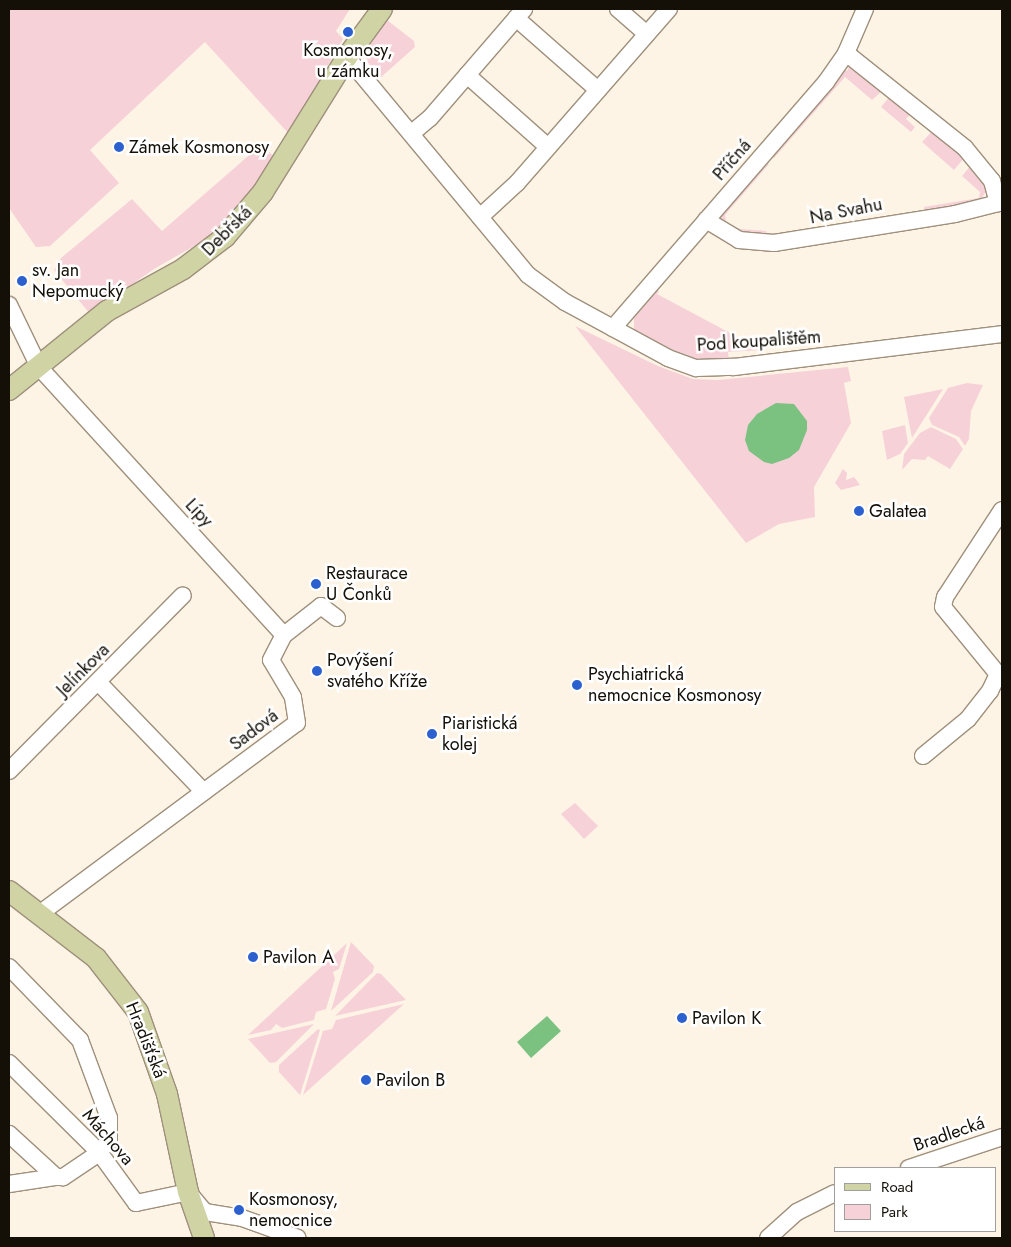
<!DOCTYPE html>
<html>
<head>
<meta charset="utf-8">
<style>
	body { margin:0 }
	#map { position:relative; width:1011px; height:1247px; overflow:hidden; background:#fef4e6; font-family:Jost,sans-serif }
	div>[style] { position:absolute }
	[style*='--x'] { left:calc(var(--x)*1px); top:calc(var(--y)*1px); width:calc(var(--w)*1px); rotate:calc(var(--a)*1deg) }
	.green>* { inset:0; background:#f6d2d8 }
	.water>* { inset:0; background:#7bc180 }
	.roads { filter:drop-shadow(1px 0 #9f907c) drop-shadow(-1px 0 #9f907c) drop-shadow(0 1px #9f907c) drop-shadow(0 -1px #9f907c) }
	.minor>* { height:16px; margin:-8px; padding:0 8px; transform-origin:8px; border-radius:8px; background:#fff }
	.major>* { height:20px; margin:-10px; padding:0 10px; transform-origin:10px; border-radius:10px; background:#d0d3a4 }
	.dots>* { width:14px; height:14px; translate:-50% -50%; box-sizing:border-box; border:2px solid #fff; border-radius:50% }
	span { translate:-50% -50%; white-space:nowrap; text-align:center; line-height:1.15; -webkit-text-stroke:5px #fff; paint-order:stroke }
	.poi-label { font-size:18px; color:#140f07 }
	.left { translate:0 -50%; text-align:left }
	.street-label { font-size:18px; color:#140f07 }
	.frame { position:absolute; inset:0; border:10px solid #140f07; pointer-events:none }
	.legend { position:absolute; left:834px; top:1167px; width:162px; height:65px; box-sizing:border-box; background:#fff; border:1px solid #a19f9c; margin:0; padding:6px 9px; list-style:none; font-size:15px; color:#140f07 }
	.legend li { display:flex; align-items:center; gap:10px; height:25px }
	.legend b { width:25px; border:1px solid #a19f9c }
</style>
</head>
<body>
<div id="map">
	<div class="green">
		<i style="clip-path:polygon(9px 9px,350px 9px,336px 31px,343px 39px,289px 134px,205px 42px,90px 150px,119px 183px,50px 246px,36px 247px,9px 208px)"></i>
		<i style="clip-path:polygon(387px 20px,414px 41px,415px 47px,380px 78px,367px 61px,365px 53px)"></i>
		<i style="clip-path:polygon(850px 65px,876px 82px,873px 86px,881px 92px,872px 100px,845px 77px,774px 158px,772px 154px,843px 69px,847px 71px)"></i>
		<i style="clip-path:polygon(890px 96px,912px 112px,906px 119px,915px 127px,911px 132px,881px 107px)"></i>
		<i style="clip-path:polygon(935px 128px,965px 157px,954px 170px,922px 142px)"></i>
		<i style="clip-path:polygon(262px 144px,275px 158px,250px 198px,215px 234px,154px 269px,90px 314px,54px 270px,61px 258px,132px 199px,162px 231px)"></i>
		<i style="clip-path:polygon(766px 162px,769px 164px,725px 215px,726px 222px,740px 229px,766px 231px,769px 238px,739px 235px,722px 222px,720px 213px)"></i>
		<i style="clip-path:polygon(972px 164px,978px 168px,987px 190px,979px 202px,925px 212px,924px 207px,979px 198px,980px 192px,962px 176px)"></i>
		<i style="clip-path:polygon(653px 291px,659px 291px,657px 294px,762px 350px,728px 352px,729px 360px,700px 361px,674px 354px,634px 329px,634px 313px)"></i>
		<i style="clip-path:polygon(575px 326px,658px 366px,693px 379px,718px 380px,848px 367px,851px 381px,844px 383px,851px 423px,814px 487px,815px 517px,779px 524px,746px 543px)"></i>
		<i style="clip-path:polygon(967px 383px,983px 385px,971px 411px,969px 439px,965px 446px,959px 437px,932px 425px,929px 418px,948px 388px)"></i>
		<i style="clip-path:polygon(943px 389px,912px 438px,904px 397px)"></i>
		<i style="clip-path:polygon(905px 425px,908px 443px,900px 454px,887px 460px,882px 431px)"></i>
		<i style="clip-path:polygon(931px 427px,956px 439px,963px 449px,950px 469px,928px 456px,925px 460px,912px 459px,902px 470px,904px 454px,920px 433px)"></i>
		<i style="clip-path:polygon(843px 469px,847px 473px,846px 480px,854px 477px,860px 485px,841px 490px,835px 483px)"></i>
		<i style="clip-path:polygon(575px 803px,598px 826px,584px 839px,561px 814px)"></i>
		<i style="clip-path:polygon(351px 942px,374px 966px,373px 972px,331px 1011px)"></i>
		<i style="clip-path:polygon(347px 943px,339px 969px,333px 972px,335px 979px,326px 1009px,316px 1012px,314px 1020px,282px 1028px,276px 1024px,271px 1030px,248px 1035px)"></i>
		<i style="clip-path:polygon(377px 973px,381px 974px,406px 1000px,335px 1016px)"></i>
		<i style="clip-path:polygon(404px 1004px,303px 1095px,323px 1031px,332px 1029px,336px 1020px)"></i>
		<i style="clip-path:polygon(314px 1024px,276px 1062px,270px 1063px,248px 1039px)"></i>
		<i style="clip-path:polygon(318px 1029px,320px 1030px,300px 1095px,279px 1072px,279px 1065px)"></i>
	</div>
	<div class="water">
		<i style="clip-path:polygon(776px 403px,794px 404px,807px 421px,807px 430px,799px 450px,789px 458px,772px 464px,764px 462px,749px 451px,745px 440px,748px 425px,757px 414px)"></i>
		<i style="clip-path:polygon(547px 1016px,561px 1031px,531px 1058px,517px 1042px)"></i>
	</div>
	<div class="roads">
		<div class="minor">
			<i style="--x:618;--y:9;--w:38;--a:41"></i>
			<i style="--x:516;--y:18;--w:109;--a:41.3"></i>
			<i style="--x:846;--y:53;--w:152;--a:38.6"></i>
			<i style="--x:965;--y:148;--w:43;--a:50.7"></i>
			<i style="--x:992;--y:181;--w:23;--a:75"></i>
			<i style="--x:347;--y:57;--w:283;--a:50.3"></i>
			<i style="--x:528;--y:275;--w:46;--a:36.1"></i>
			<i style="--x:565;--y:302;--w:117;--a:28.5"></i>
			<i style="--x:668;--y:358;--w:30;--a:20"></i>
			<i style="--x:696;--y:368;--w:38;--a:-2"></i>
			<i style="--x:734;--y:367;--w:270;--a:-7"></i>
			<i style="--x:467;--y:75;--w:108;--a:41.6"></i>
			<i style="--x:412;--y:133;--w:23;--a:-40"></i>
			<i style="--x:430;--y:118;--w:144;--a:-49.2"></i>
			<i style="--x:480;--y:217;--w:50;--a:-42.6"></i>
			<i style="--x:517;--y:183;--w:231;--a:-48.9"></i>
			<i style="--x:706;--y:220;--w:39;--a:31"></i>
			<i style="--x:739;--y:240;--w:35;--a:5"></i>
			<i style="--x:774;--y:243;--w:183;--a:-9.1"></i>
			<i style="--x:955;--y:214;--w:49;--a:-14.3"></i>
			<i style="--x:9;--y:305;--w:69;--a:64.2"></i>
			<i style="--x:39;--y:367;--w:363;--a:47.6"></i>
			<i style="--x:613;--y:328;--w:325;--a:-49.1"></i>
			<i style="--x:826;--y:82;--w:35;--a:-55"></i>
			<i style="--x:846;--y:53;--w:48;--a:-66.6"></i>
			<i style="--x:1002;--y:510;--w:104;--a:123.2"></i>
			<i style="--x:945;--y:597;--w:10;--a:101"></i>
			<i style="--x:943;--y:607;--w:93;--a:50.7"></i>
			<i style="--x:99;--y:683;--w:151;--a:46.1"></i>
			<i style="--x:923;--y:756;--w:58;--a:-39.4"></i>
			<i style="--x:968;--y:719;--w:36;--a:-52"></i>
			<i style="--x:990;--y:691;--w:17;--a:-65"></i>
			<i style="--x:9;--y:771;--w:247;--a:-45.3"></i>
			<i style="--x:38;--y:915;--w:322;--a:-36.6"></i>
			<i style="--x:297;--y:723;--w:26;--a:-99"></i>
			<i style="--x:293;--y:697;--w:43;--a:-120.7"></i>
			<i style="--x:271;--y:660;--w:28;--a:-63"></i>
			<i style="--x:284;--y:635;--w:47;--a:-38.1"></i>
			<i style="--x:321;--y:606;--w:20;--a:37"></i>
			<i style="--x:9;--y:967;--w:102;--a:45.8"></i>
			<i style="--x:80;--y:1040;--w:83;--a:69.6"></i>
			<i style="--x:109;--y:1118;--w:23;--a:90"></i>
			<i style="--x:109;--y:1141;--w:19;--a:133"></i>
			<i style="--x:96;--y:1155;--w:40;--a:146"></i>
			<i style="--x:63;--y:1177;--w:7;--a:180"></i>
			<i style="--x:56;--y:1177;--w:64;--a:-137.5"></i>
			<i style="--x:9;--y:1063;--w:127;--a:44.7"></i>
			<i style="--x:99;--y:1152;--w:63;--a:54"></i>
			<i style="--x:136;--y:1203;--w:53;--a:-11.9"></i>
			<i style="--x:188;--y:1192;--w:26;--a:50"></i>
			<i style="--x:205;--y:1212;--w:37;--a:9"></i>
			<i style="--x:242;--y:1218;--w:59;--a:19.7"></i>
			<i style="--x:909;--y:1168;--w:98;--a:-18.4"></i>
			<i style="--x:9;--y:1184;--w:48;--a:-8.5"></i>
			<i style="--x:768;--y:1238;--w:39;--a:-42"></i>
			<i style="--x:797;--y:1212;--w:42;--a:-26.6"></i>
		</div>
		<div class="major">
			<i style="--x:9;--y:390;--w:126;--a:-38.9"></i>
			<i style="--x:107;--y:311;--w:87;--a:-28.9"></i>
			<i style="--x:183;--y:269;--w:53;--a:-37.3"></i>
			<i style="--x:225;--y:237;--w:59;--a:-49.8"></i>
			<i style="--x:263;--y:192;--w:159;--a:-58.1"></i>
			<i style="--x:347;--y:57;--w:59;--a:-53.9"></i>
			<i style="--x:9;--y:891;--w:110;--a:37.6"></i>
			<i style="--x:96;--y:958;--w:68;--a:52.1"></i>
			<i style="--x:138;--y:1012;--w:87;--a:70.5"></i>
			<i style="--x:167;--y:1094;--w:100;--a:77.9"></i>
			<i style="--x:188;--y:1192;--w:49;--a:70.8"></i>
		</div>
	</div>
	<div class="dots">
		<i style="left:348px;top:32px;background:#2b60ce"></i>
		<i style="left:119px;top:147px;background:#2b60ce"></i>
		<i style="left:22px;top:281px;background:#2b60ce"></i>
		<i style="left:859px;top:511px;background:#2b60ce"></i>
		<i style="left:316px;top:584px;background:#2b60ce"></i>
		<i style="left:317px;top:671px;background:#2b60ce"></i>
		<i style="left:577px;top:685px;background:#2b60ce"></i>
		<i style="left:432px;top:734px;background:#2b60ce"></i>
		<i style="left:253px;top:957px;background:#2b60ce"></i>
		<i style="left:682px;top:1018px;background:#2b60ce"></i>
		<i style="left:366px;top:1080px;background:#2b60ce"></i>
		<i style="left:239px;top:1210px;background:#2b60ce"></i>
	</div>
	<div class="poi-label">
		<span style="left:348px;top:61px">Kosmonosy,<br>u zámku</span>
		<span class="left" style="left:129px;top:147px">Zámek Kosmonosy</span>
		<span class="left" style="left:32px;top:281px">sv. Jan<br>Nepomucký</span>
		<span class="left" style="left:869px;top:511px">Galatea</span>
		<span class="left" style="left:326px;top:584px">Restaurace<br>U Čonků</span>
		<span class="left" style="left:327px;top:671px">Povýšení<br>svatého Kříže</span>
		<span class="left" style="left:588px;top:685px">Psychiatrická<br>nemocnice Kosmonosy</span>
		<span class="left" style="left:442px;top:734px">Piaristická<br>kolej</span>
		<span class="left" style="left:263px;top:957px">Pavilon A</span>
		<span class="left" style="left:692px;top:1018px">Pavilon K</span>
		<span class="left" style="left:376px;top:1080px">Pavilon B</span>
		<span class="left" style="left:249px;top:1210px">Kosmonosy,<br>nemocnice</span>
	</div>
	<div class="street-label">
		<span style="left:732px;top:160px;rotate:-49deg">Příčná</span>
		<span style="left:846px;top:211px;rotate:-11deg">Na Svahu</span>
		<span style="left:227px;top:231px;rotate:-45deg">Debřská</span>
		<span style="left:759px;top:341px;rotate:-4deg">Pod koupalištěm</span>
		<span style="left:199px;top:513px;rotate:47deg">Lípy</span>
		<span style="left:83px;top:670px;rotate:-45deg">Jelínkova</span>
		<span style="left:254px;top:730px;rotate:-37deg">Sadová</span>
		<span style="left:146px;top:1040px;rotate:68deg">Hradišťská</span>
		<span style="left:949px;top:1134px;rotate:-19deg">Bradlecká</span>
		<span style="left:108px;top:1137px;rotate:49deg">Máchova</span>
	</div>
	<div class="frame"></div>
	<ul class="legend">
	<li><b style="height:6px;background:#d0d3a4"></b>Road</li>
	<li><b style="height:14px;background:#f6d2d8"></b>Park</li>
	</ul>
</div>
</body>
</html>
